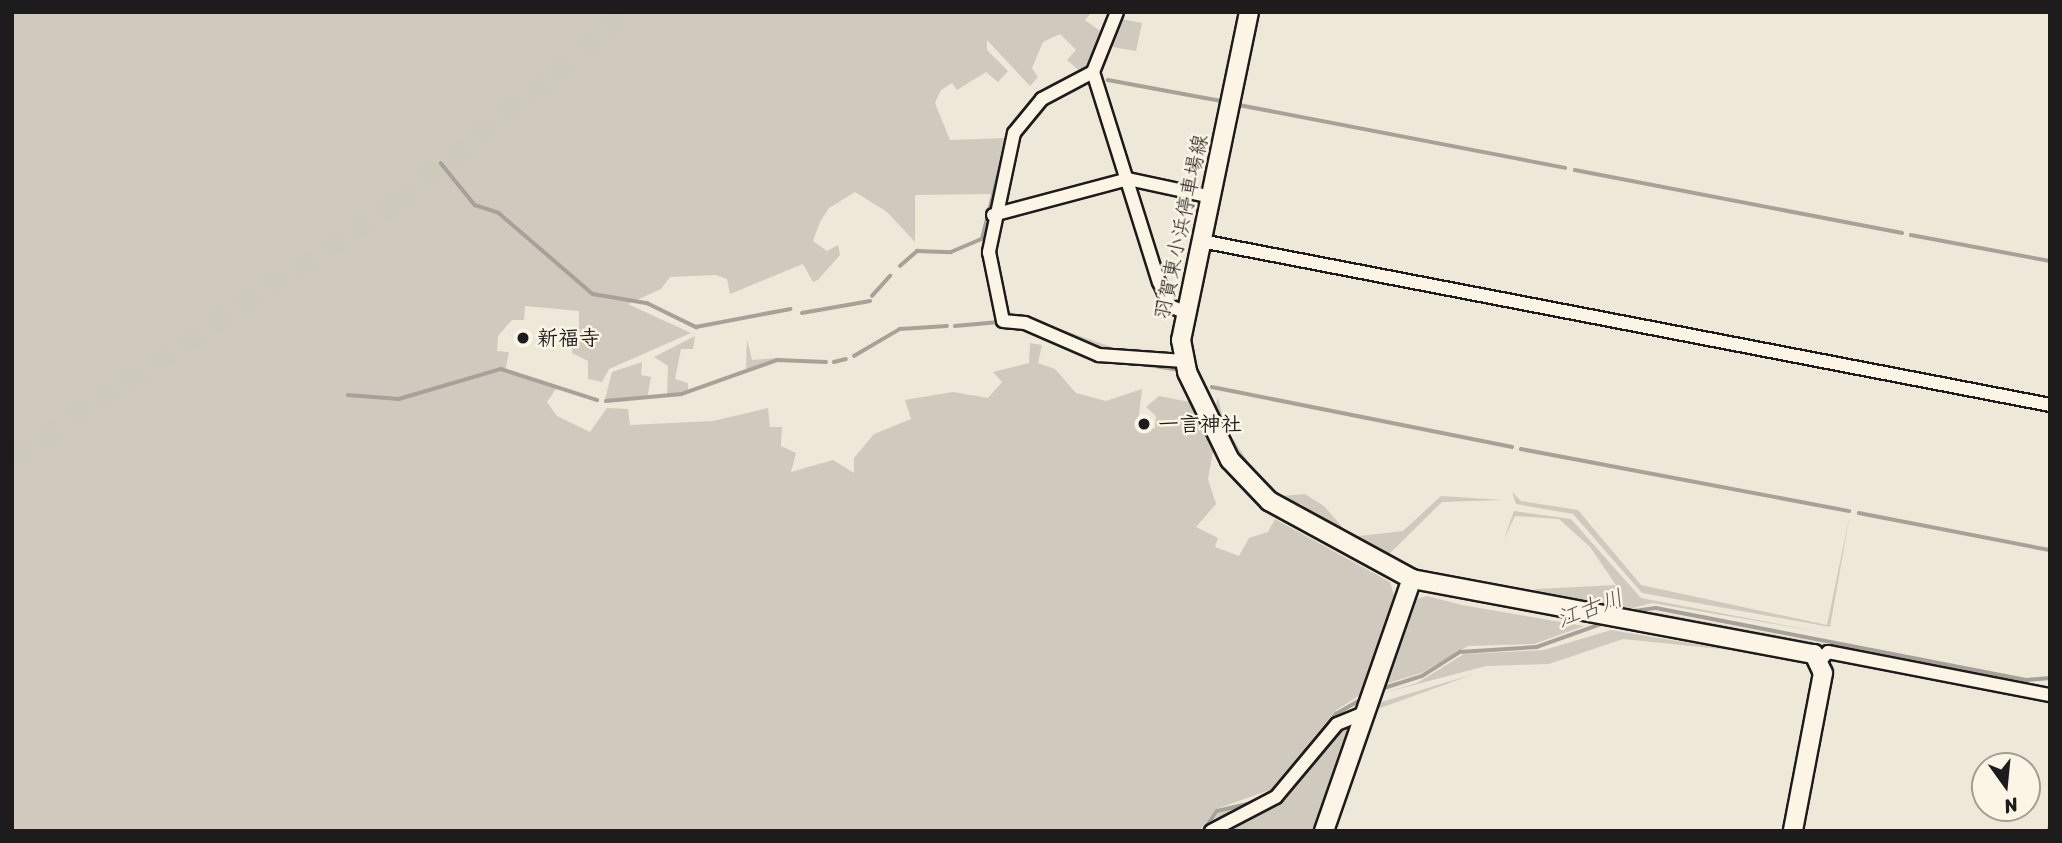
<!DOCTYPE html>
<html>
<head>
<meta charset="utf-8">
<style>
	body { margin:0 }
	#map { position:relative; width:2062px; height:843px; overflow:hidden; background:#eee8d9; font-family:Sriracha,"Klee One",sans-serif }
	div>[style] { position:absolute }
	[style*='--x'] { left:calc(var(--x)*1px); top:calc(var(--y)*1px); width:calc(var(--w)*1px); rotate:calc(var(--a)*1deg) }
	.green>* { inset:0; background:#cfcabd }
	.stream>* { height:3.5px; margin:-1.75px; padding:0 1.75px; transform-origin:1.75px; border-radius:1.75px; background:#a7a299 }
	.highway-tunnel>* { height:23px; margin-top:-11.5px; transform-origin:0; background:repeating-linear-gradient(90deg,#cec9bd 0 23px,transparent 0 34px) }
	.roads { filter:drop-shadow(2px 0 #1c1c1c) drop-shadow(-2px 0 #1c1c1c) drop-shadow(0 2px #1c1c1c) drop-shadow(0 -2px #1c1c1c) }
	.street>* { height:12px; margin:-6px; padding:0 6px; transform-origin:6px; border-radius:6px; background:#fcf5e5 }
	.secondary>* { height:18px; margin:-9px; padding:0 9px; transform-origin:9px; border-radius:9px; background:#fcf5e5 }
	.dots>* { width:19px; height:19px; translate:-50% -50%; box-sizing:border-box; border:4px solid #fcf5e5; border-radius:50% }
	span { translate:-50% -50%; white-space:nowrap; text-align:center; line-height:1.15; -webkit-text-stroke:5px #fcf5e5; paint-order:stroke }
	.street-label { font-size:21px; color:#1c1c1c }
	.poi-label { font-size:21px; color:#1c1c1c; font-weight:700 }
	.left { translate:0 -50%; text-align:left }
	.water-label { font-size:23px; color:#5b5854; font-style:italic }
	.frame { position:absolute; inset:0; border:14px solid #1c1c1c; pointer-events:none }
	.north { position:absolute; left:1971px; top:752px; width:70px; height:70px; box-sizing:border-box; background:#fcf5e5; border:2px solid #a29e95; border-radius:50%; rotate:165deg; font-size:19px; font-weight:700; line-height:28px; text-align:center; color:#1c1c1c }
	.north::after { content:''; display:block; margin:auto; width:24px; height:32px; background:#1c1c1c; clip-path:polygon(50% 0,100% 100%,50% 72%,0 100%) }
</style>
</head>
<body>
<div id="map">
	<div class="green">
		<i style="clip-path:polygon(12px 12px,1092px 12px,1085px 20px,1103px 33px,1082px 73px,1067px 60px,1076px 50px,1060px 34px,1043px 42px,1032px 68px,1038px 77px,1030px 86px,987px 40px,987px 50px,1008px 71px,998px 82px,986px 72px,957px 90px,952px 83px,941px 90px,935px 103px,950px 140px,1007px 138px,991px 194px,915px 195px,915px 242px,887px 212px,855px 192px,829px 208px,820px 222px,813px 241px,827px 251px,838px 245px,840px 255px,818px 280px,813px 282px,803px 264px,730px 294px,727px 279px,716px 275px,670px 277px,661px 289px,628px 304px,691px 333px,609px 369px,602px 382px,588px 379px,588px 361px,572px 353px,572px 339px,565px 337px,567px 330px,579px 328px,579px 311px,525px 306px,524px 320px,512px 320px,498px 336px,497px 351px,509px 352px,505px 372px,558px 386px,547px 402px,557px 416px,590px 432px,607px 408px,628px 409px,630px 425px,713px 421px,768px 408px,770px 427px,782px 427px,781px 446px,796px 453px,791px 472px,833px 460px,854px 473px,854px 458px,874px 434px,911px 419px,905px 400px,953px 392px,988px 398px,1002px 382px,993px 372px,1029px 363px,1030px 343px,1042px 345px,1038px 363px,1055px 369px,1076px 393px,1106px 401px,1142px 389px,1137px 431px,1155px 428px,1156px 416px,1146px 407px,1159px 396px,1190px 402px,1213px 451px,1208px 479px,1216px 504px,1196px 527px,1218px 538px,1215px 547px,1239px 556px,1249px 538px,1268px 532px,1275px 519px,1390px 582px,1394px 595px,1365px 692px,1335px 711px,1273px 789px,1216px 809px,1200px 831px,12px 831px)"></i>
		<i style="clip-path:polygon(1121px 12px,1122px 19px,1142px 23px,1136px 51px,1112px 47px,1099px 69px)"></i>
		<i style="clip-path:polygon(1006px 310px,1114px 348px,1168px 350px,1098px 348px)"></i>
		<i style="clip-path:polygon(695px 336px,693px 349px,681px 349px,675px 379px,688px 383px,688px 390px,667px 396px,668px 366px,654px 357px)"></i>
		<i style="clip-path:polygon(747px 339px,752px 360px,777px 358px,746px 369px)"></i>
		<i style="clip-path:polygon(642px 362px,641px 375px,651px 377px,647px 399px,605px 399px,612px 372px)"></i>
		<i style="clip-path:polygon(1218px 397px,1225px 427px,1255px 472px,1282px 496px,1305px 494px,1324px 506px,1351px 537px,1403px 531px,1441px 496px,1503px 500px,1442px 502px,1385px 558px,1334px 531px,1301px 504px,1285px 503px,1253px 476px,1214px 411px)"></i>
		<i style="clip-path:polygon(1512px 492px,1521px 501px,1578px 510px,1641px 585px,1827px 625px,1850px 514px,1830px 627px,1642px 593px,1573px 514px,1516px 504px)"></i>
		<i style="clip-path:polygon(1514px 511px,1571px 519px,1641px 598px,1826px 633px,1652px 603px,1610px 614px,1528px 598px,1536px 589px,1616px 585px,1590px 547px,1559px 519px,1515px 516px,1504px 539px)"></i>
		<i style="clip-path:polygon(1427px 596px,1462px 605px,1584px 626px,1534px 644px,1468px 646px,1421px 673px,1382px 685px,1409px 601px)"></i>
		<i style="clip-path:polygon(1654px 612px,1825px 644px,1825px 647px,1641px 614px)"></i>
		<i style="clip-path:polygon(1611px 630px,1731px 650px,1623px 639px,1549px 664px,1486px 666px,1376px 695px,1417px 683px,1464px 654px,1544px 650px)"></i>
		<i style="clip-path:polygon(1474px 674px,1375px 710px,1330px 831px,1375px 704px)"></i>
		<i style="clip-path:polygon(1363px 700px,1336px 721px,1276px 795px,1205px 831px,1219px 813px,1275px 794px,1326px 729px)"></i>
		<i style="clip-path:polygon(1356px 718px,1318px 831px,1215px 831px,1254px 812px,1339px 726px)"></i>
	</div>
	<div class="stream">
		<i style="--x:1108;--y:80;--w:115;--a:10.5"></i>
		<i style="--x:1051;--y:87;--w:27;--a:-27"></i>
		<i style="--x:1239;--y:105;--w:332;--a:10.9"></i>
		<i style="--x:441;--y:163;--w:54;--a:51"></i>
		<i style="--x:475;--y:205;--w:25;--a:18"></i>
		<i style="--x:499;--y:213;--w:124;--a:40.8"></i>
		<i style="--x:593;--y:294;--w:55;--a:9.5"></i>
		<i style="--x:647;--y:303;--w:55;--a:26.1"></i>
		<i style="--x:696;--y:327;--w:96;--a:-10.8"></i>
		<i style="--x:1575;--y:170;--w:333;--a:10.9"></i>
		<i style="--x:1911;--y:235;--w:141;--a:10.6"></i>
		<i style="--x:900;--y:266;--w:23;--a:-41"></i>
		<i style="--x:917;--y:251;--w:34;--a:2"></i>
		<i style="--x:951;--y:252;--w:34;--a:-23"></i>
		<i style="--x:982;--y:239;--w:77;--a:-75.8"></i>
		<i style="--x:872;--y:296;--w:27;--a:-48"></i>
		<i style="--x:802;--y:313;--w:69;--a:-10"></i>
		<i style="--x:955;--y:326;--w:44;--a:-5.2"></i>
		<i style="--x:854;--y:356;--w:53;--a:-30.4"></i>
		<i style="--x:900;--y:329;--w:47;--a:-3.7"></i>
		<i style="--x:1111;--y:361;--w:23;--a:7"></i>
		<i style="--x:834;--y:362;--w:12;--a:-14"></i>
		<i style="--x:1149;--y:365;--w:25;--a:9"></i>
		<i style="--x:1212;--y:387;--w:306;--a:11.3"></i>
		<i style="--x:348;--y:395;--w:51;--a:4.5"></i>
		<i style="--x:399;--y:399;--w:106;--a:-16.4"></i>
		<i style="--x:501;--y:369;--w:101;--a:17.9"></i>
		<i style="--x:606;--y:401;--w:76;--a:-5.3"></i>
		<i style="--x:682;--y:394;--w:101;--a:-19.7"></i>
		<i style="--x:777;--y:360;--w:49;--a:2.3"></i>
		<i style="--x:1521;--y:449;--w:334;--a:10.7"></i>
		<i style="--x:1859;--y:513;--w:195;--a:11"></i>
		<i style="--x:1627;--y:612;--w:29;--a:-8"></i>
		<i style="--x:1656;--y:608;--w:378;--a:11"></i>
		<i style="--x:2027;--y:680;--w:23;--a:-5"></i>
		<i style="--x:1381;--y:689;--w:43;--a:-17.6"></i>
		<i style="--x:1422;--y:676;--w:45;--a:-32.3"></i>
		<i style="--x:1460;--y:652;--w:77;--a:-3.7"></i>
		<i style="--x:1537;--y:647;--w:74;--a:-19.7"></i>
		<i style="--x:1294;--y:766;--w:67;--a:-51.1"></i>
		<i style="--x:1336;--y:714;--w:34;--a:-30"></i>
		<i style="--x:1203;--y:831;--w:24;--a:-55"></i>
		<i style="--x:1217;--y:811;--w:40;--a:-13"></i>
		<i style="--x:2049;--y:831;--w:5;--a:-79"></i>
	</div>
	<div class="highway-tunnel">
		<i style="--x:12;--y:458;--w:461;--a:-33.6"></i>
		<i style="--x:396;--y:203;--w:301;--a:-39.3"></i>
	</div>
	<div class="roads">
		<div class="street">
			<i style="--x:1117;--y:12;--w:65;--a:111.8"></i>
			<i style="--x:1093;--y:72;--w:58;--a:152.1"></i>
			<i style="--x:1042;--y:99;--w:44;--a:129.5"></i>
			<i style="--x:1014;--y:133;--w:122;--a:101.9"></i>
			<i style="--x:989;--y:252;--w:70;--a:78.5"></i>
			<i style="--x:1003;--y:321;--w:22;--a:5"></i>
			<i style="--x:1025;--y:323;--w:81;--a:23.4"></i>
			<i style="--x:1099;--y:355;--w:85;--a:4"></i>
			<i style="--x:1093;--y:72;--w:220;--a:72.6"></i>
			<i style="--x:1159;--y:282;--w:26;--a:65"></i>
			<i style="--x:1170;--y:306;--w:15;--a:23"></i>
			<i style="--x:993;--y:215;--w:140;--a:-14.9"></i>
			<i style="--x:1128;--y:179;--w:85;--a:12.2"></i>
			<i style="--x:1201;--y:241;--w:865;--a:10.93"></i>
			<i style="--x:1820;--y:661;--w:12;--a:-48"></i>
			<i style="--x:1828;--y:652;--w:226;--a:11"></i>
			<i style="--x:1211;--y:831;--w:73;--a:-27.6"></i>
			<i style="--x:1276;--y:797;--w:95;--a:-50.1"></i>
			<i style="--x:1337;--y:724;--w:29;--a:-22"></i>
		</div>
		<div class="secondary">
			<i style="--x:1249;--y:12;--w:335;--a:101.7"></i>
			<i style="--x:1181;--y:340;--w:33;--a:79"></i>
			<i style="--x:1187;--y:372;--w:98;--a:64"></i>
			<i style="--x:1230;--y:460;--w:57;--a:46.4"></i>
			<i style="--x:1269;--y:501;--w:163;--a:28.6"></i>
			<i style="--x:1412;--y:579;--w:409;--a:10.6"></i>
			<i style="--x:1814;--y:654;--w:21;--a:65"></i>
			<i style="--x:1823;--y:673;--w:161;--a:100.8"></i>
			<i style="--x:1324;--y:831;--w:267;--a:-70.8"></i>
		</div>
	</div>
	<div class="dots">
		<i style="left:523px;top:338px;background:#1c1c1c"></i>
		<i style="left:1144px;top:424px;background:#1c1c1c"></i>
	</div>
	<div class="street-label">
		<span style="left:1181px;top:227px;rotate:-78deg">羽賀東小浜停車場線</span>
	</div>
	<div class="poi-label">
		<span class="left" style="left:537px;top:338px">新福寺</span>
		<span class="left" style="left:1158px;top:424px">一言神社</span>
	</div>
	<div class="water-label">
		<span style="left:1590px;top:609px;rotate:-20deg">江古川</span>
	</div>
	<div class="frame"></div>
	<div class="north">N</div>
</div>
</body>
</html>
